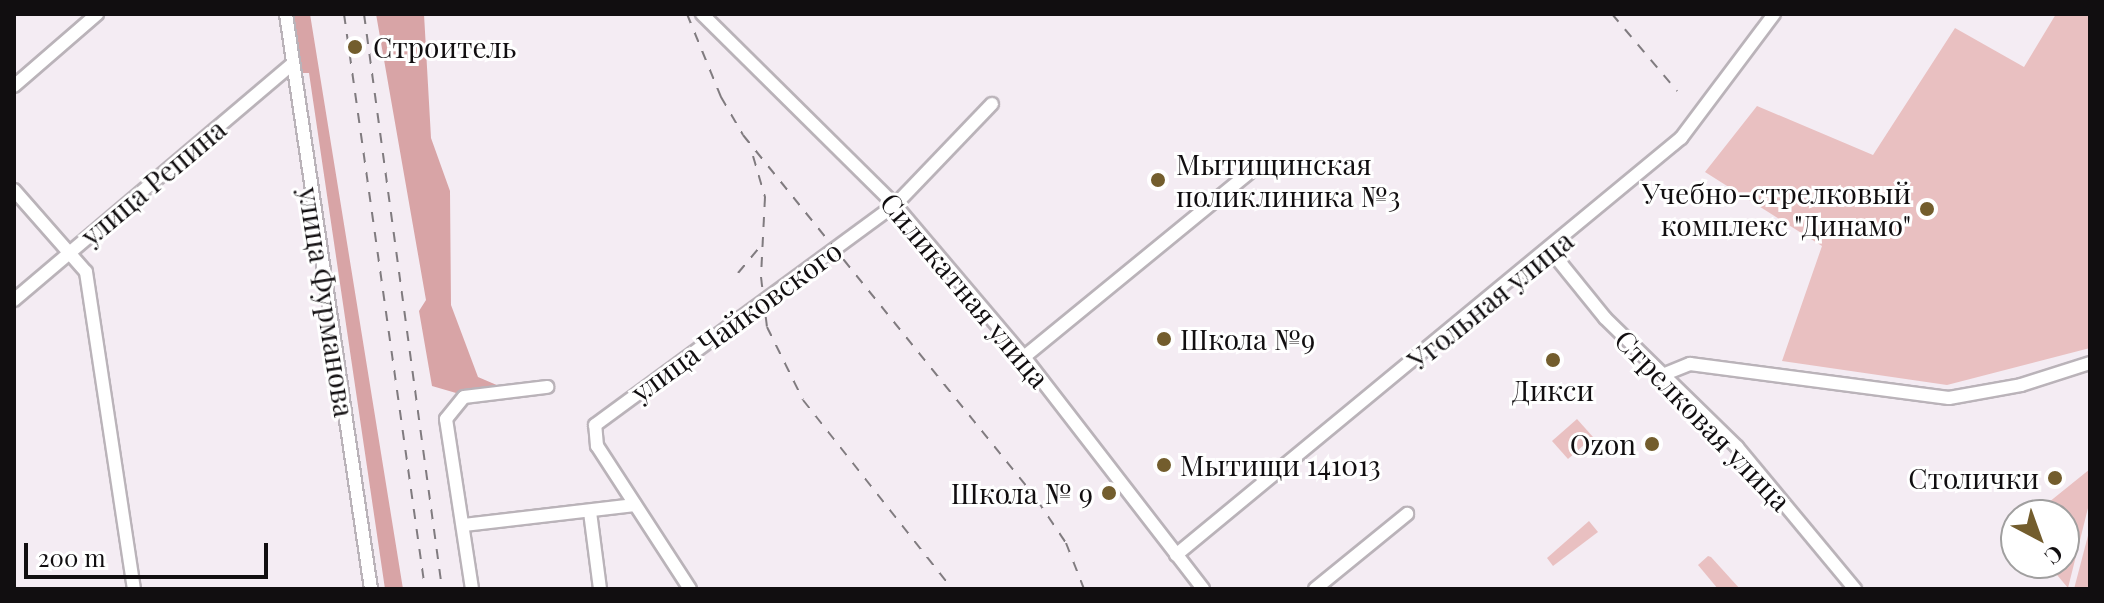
<!DOCTYPE html>
<html>
<head>
<meta charset="utf-8">
<style>
	body { margin:0 }
	#map { position:relative; width:2104px; height:603px; overflow:hidden; background:#f4ecf3; font-family:"Playfair Display",serif }
	div>[style] { position:absolute }
	[style*='--x'] { left:calc(var(--x)*1px); top:calc(var(--y)*1px); width:calc(var(--w)*1px); rotate:calc(var(--a)*1deg) }
	.green>* { inset:0; background:#e9c0c1 }
	.forest>* { inset:0; background:#d8a4a6 }
	.roads { filter:drop-shadow(2px 0 #bab3b9) drop-shadow(-2px 0 #bab3b9) drop-shadow(0 2px #bab3b9) drop-shadow(0 -2px #bab3b9) }
	.minor>* { height:12px; margin:-6px; padding:0 6px; transform-origin:6px; border-radius:6px; background:#fff }
	.rail>* { height:2px; margin-top:-1px; transform-origin:0; background:repeating-linear-gradient(90deg,#807b7f 0 10px,transparent 0 20px) }
	.dots>* { width:22px; height:22px; translate:-50% -50%; box-sizing:border-box; border:4px solid #fff; border-radius:50% }
	span { translate:-50% -50%; white-space:nowrap; text-align:center; line-height:1.15; -webkit-text-stroke:6px #fff; paint-order:stroke }
	.poi-label { font-size:28px; color:#110e10 }
	.left { translate:0 -50%; text-align:left }
	.right { translate:-100% -50%; text-align:right }
	.street-label { font-size:28px; color:#110e10 }
	.frame { position:absolute; inset:0; border:16px solid #110e10; pointer-events:none }
	.north { position:absolute; left:2000px; top:499px; width:80px; height:80px; box-sizing:border-box; background:#fff; border:2px solid #a09f9f; border-radius:50%; rotate:139deg; font-size:22px; font-weight:700; line-height:32px; text-align:center; color:#110e10 }
	.north::after { content:''; display:block; margin:auto; width:28px; height:36px; background:#735d2d; clip-path:polygon(50% 0,100% 100%,50% 72%,0 100%) }
	.scale { position:absolute; left:24px; top:543px; width:244px; height:36px; box-sizing:border-box; border:4px solid #110e10; border-top:0; padding-left:10px; font-size:24px; line-height:28px; white-space:nowrap; color:#110e10; -webkit-text-stroke:6px #fff; paint-order:stroke }
</style>
</head>
<body>
<div id="map">
	<div class="green">
		<i style="clip-path:polygon(2056px 14px,2090px 14px,2090px 348px,1947px 385px,1782px 361px,1822px 246px,1705px 172px,1757px 106px,1873px 155px,1955px 28px,2024px 67px)"></i>
		<i style="clip-path:polygon(1577px 419px,1593px 437px,1568px 459px,1552px 441px)"></i>
		<i style="clip-path:polygon(2090px 469px,2090px 500px,2068px 588px,2047px 563px,2064px 563px,2064px 515px,2033px 515px)"></i>
		<i style="clip-path:polygon(1589px 521px,1598px 532px,1553px 566px,1547px 558px)"></i>
		<i style="clip-path:polygon(2090px 528px,2090px 589px,2074px 589px)"></i>
		<i style="clip-path:polygon(1708px 556px,1711px 557px,1740px 589px,1718px 589px,1698px 565px)"></i>
	</div>
	<div class="forest">
		<i style="clip-path:polygon(291px 14px,310px 14px,403px 589px,385px 589px,309px 73px,298px 73px)"></i>
		<i style="clip-path:polygon(376px 14px,424px 14px,431px 138px,450px 191px,451px 305px,478px 377px,506px 389px,463px 395px,432px 386px,419px 311px,426px 300px)"></i>
	</div>
	<div class="roads">
		<div class="minor">
			<i style="--x:286;--y:14;--w:581;--a:81.59"></i>
			<i style="--x:702;--y:14;--w:272;--a:44.7"></i>
			<i style="--x:895;--y:205;--w:199;--a:49.7"></i>
			<i style="--x:1024;--y:357;--w:293;--a:52.3"></i>
			<i style="--x:14;--y:86;--w:110;--a:-40.9"></i>
			<i style="--x:14;--y:190;--w:109;--a:48.7"></i>
			<i style="--x:86;--y:272;--w:321;--a:81.4"></i>
			<i style="--x:1550;--y:250;--w:87;--a:51"></i>
			<i style="--x:1605;--y:318;--w:185;--a:44.3"></i>
			<i style="--x:1737;--y:447;--w:185;--a:50.3"></i>
			<i style="--x:14;--y:300;--w:365;--a:-40.3"></i>
			<i style="--x:1024;--y:357;--w:291;--a:-39.3"></i>
			<i style="--x:1665;--y:374;--w:27;--a:-22"></i>
			<i style="--x:1690;--y:364;--w:261;--a:7.5"></i>
			<i style="--x:1949;--y:398;--w:73;--a:-10.2"></i>
			<i style="--x:2021;--y:385;--w:72;--a:-17.7"></i>
			<i style="--x:590;--y:512;--w:78;--a:82.6"></i>
			<i style="--x:464;--y:525;--w:172;--a:-6.7"></i>
			<i style="--x:1176;--y:555;--w:655;--a:-39.55"></i>
			<i style="--x:1681;--y:138;--w:155;--a:-53.1"></i>
			<i style="--x:472;--y:589;--w:172;--a:-98.7"></i>
			<i style="--x:446;--y:419;--w:28;--a:-51"></i>
			<i style="--x:464;--y:397;--w:84;--a:-6.9"></i>
			<i style="--x:690;--y:589;--w:171;--a:-123"></i>
			<i style="--x:597;--y:446;--w:21;--a:-95"></i>
			<i style="--x:595;--y:425;--w:372;--a:-36.3"></i>
			<i style="--x:895;--y:205;--w:140;--a:-46.2"></i>
			<i style="--x:1315;--y:589;--w:119;--a:-39.2"></i>
		</div>
	</div>
	<div class="rail">
		<i style="--x:344;--y:14;--w:581;--a:81.98"></i>
		<i style="--x:364;--y:14;--w:580;--a:82.27"></i>
		<i style="--x:687;--y:14;--w:90;--a:67.7"></i>
		<i style="--x:721;--y:97;--w:44;--a:59.9"></i>
		<i style="--x:743;--y:135;--w:469;--a:51.1"></i>
		<i style="--x:1037;--y:500;--w:52;--a:56"></i>
		<i style="--x:1066;--y:543;--w:49;--a:68.6"></i>
		<i style="--x:1612;--y:14;--w:101;--a:49.8"></i>
		<i style="--x:753;--y:156;--w:43;--a:73.7"></i>
		<i style="--x:765;--y:197;--w:80;--a:92.9"></i>
		<i style="--x:761;--y:277;--w:50;--a:83.2"></i>
		<i style="--x:767;--y:327;--w:81;--a:63.7"></i>
		<i style="--x:803;--y:400;--w:241;--a:51.7"></i>
		<i style="--x:738;--y:273;--w:35;--a:-50"></i>
	</div>
	<div class="dots">
		<i style="left:355px;top:47px;background:#735d2d"></i>
		<i style="left:1158px;top:180px;background:#735d2d"></i>
		<i style="left:1927px;top:209px;background:#735d2d"></i>
		<i style="left:1164px;top:339px;background:#735d2d"></i>
		<i style="left:1553px;top:360px;background:#735d2d"></i>
		<i style="left:1652px;top:444px;background:#735d2d"></i>
		<i style="left:1164px;top:465px;background:#735d2d"></i>
		<i style="left:2055px;top:478px;background:#735d2d"></i>
		<i style="left:1109px;top:493px;background:#735d2d"></i>
	</div>
	<div class="poi-label">
		<span class="left" style="left:373px;top:47px">Строитель</span>
		<span class="left" style="left:1176px;top:180px">Мытищинская<br>поликлиника №3</span>
		<span class="right" style="left:1911px;top:209px">Учебно-стрелковый<br>комплекс "Динамо"</span>
		<span class="left" style="left:1180px;top:339px">Школа №9</span>
		<span style="left:1553px;top:390px">Дикси</span>
		<span class="right" style="left:1636px;top:444px">Ozon</span>
		<span class="left" style="left:1180px;top:465px">Мытищи 141013</span>
		<span class="right" style="left:2039px;top:478px">Столички</span>
		<span class="right" style="left:1093px;top:493px">Школа № 9</span>
	</div>
	<div class="street-label">
		<span style="left:153px;top:182px;rotate:-40deg">улица Репина</span>
		<span style="left:965px;top:290px;rotate:50deg">Силикатная улица</span>
		<span style="left:1490px;top:300px;rotate:-39deg">Угольная улица</span>
		<span style="left:327px;top:302px;rotate:81deg">улица Фурманова</span>
		<span style="left:736px;top:321px;rotate:-36deg">улица Чайковского</span>
		<span style="left:1703px;top:420px;rotate:46deg">Стрелковая улица</span>
	</div>
	<div class="frame"></div>
	<div class="north">С</div>
	<div class="scale">200 m</div>
</div>
</body>
</html>
